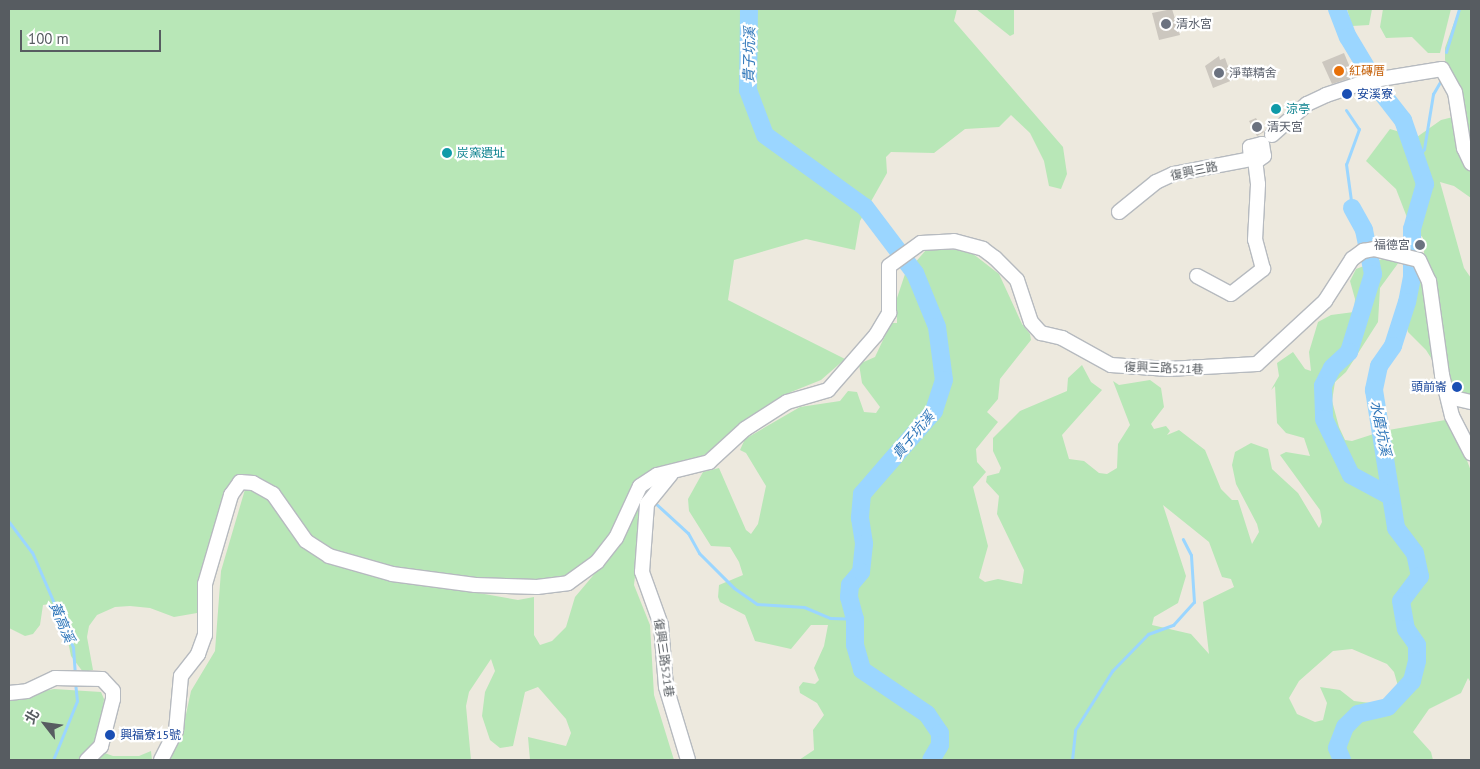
<!DOCTYPE html>
<html>
<head>
<meta charset="utf-8">
<style>
	body { margin:0 }
	#map { position:relative; width:1480px; height:769px; overflow:hidden; background:#ede9de; font-family:"PT Sans","Noto Sans TC",sans-serif }
	div>[style] { position:absolute }
	[style*='--x'] { left:calc(var(--x)*1px); top:calc(var(--y)*1px); width:calc(var(--w)*1px); rotate:calc(var(--a)*1deg) }
	.green>* { inset:0; background:#b8e7b7 }
	.stream>* { height:3px; margin:-1.5px; padding:0 1.5px; transform-origin:1.5px; border-radius:1.5px; background:#9bd6ff }
	.river>* { height:18px; margin:-9px; padding:0 9px; transform-origin:9px; border-radius:9px; background:#9bd6ff }
	.building>* { inset:0; background:#ccc7bf }
	.roads { filter:drop-shadow(1px 0 #b6babf) drop-shadow(-1px 0 #b6babf) drop-shadow(0 1px #b6babf) drop-shadow(0 -1px #b6babf) }
	.minor>* { height:14px; margin:-7px; padding:0 7px; transform-origin:7px; border-radius:7px; background:#fff }
	.dots>* { width:14px; height:14px; translate:-50% -50%; box-sizing:border-box; border:2px solid #fff; border-radius:50% }
	span { translate:-50% -50%; white-space:nowrap; text-align:center; line-height:1.15; -webkit-text-stroke:4.5px #fff; paint-order:stroke }
	.worship-label { font-size:12px; color:#5b616d }
	.left { translate:0 -50%; text-align:left }
	.right { translate:-100% -50%; text-align:right }
	.food-label { font-size:12px; color:#c56008 }
	.transit-label { font-size:12px; color:#164399 }
	.culture-label { font-size:12px; color:#0d838f }
	.street-label { font-size:12px; color:#575c61 }
	.water-label { font-size:14px; color:#3077ba; font-style:italic }
	.frame { position:absolute; inset:0; border:10px solid #575c61; pointer-events:none }
	.north { position:absolute; left:20px; top:699px; width:50px; height:50px; -webkit-text-stroke:4px #fff; paint-order:stroke; rotate:300deg; font-size:14px; font-weight:700; line-height:20px; text-align:center; color:#575c61 }
	.north::after { content:''; display:block; margin:auto; width:18px; height:22px; background:#575c61; clip-path:polygon(50% 0,100% 100%,50% 72%,0 100%) }
	.scale { position:absolute; left:20px; top:30px; width:141px; height:22px; box-sizing:border-box; border:2px solid #575c61; border-top:0; padding-left:6px; font-size:15px; line-height:18px; white-space:nowrap; color:#575c61; -webkit-text-stroke:4px #fff; paint-order:stroke }
</style>
</head>
<body>
<div id="map">
	<div class="green">
		<i style="clip-path:polygon(9px 9px,957px 9px,954px 21px,1063px 147px,1067px 174px,1061px 189px,1049px 186px,1044px 161px,1030px 133px,1011px 115px,999px 127px,965px 129px,934px 153px,891px 152px,886px 157px,887px 173px,860px 221px,855px 250px,806px 239px,734px 260px,728px 300px,845px 359px,821px 380px,791px 392px,739px 424px,712px 451px,679px 467px,658px 472px,597px 554px,568px 579px,481px 579px,395px 569px,330px 552px,307px 535px,275px 492px,238px 479px,209px 553px,197px 613px,174px 617px,150px 608px,130px 606px,115px 607px,97px 615px,89px 626px,87px 637px,93px 670px,83px 672px,71px 656px,62px 612px,49px 604px,43px 605px,40px 625px,33px 634px,25px 636px,9px 628px)"></i>
		<i style="clip-path:polygon(976px 9px,1014px 9px,1014px 34px,1010px 36px)"></i>
		<i style="clip-path:polygon(1347px 9px,1372px 9px,1369px 25px,1352px 26px)"></i>
		<i style="clip-path:polygon(1383px 9px,1451px 9px,1440px 53px,1428px 53px,1412px 37px,1386px 38px,1380px 27px)"></i>
		<i style="clip-path:polygon(1459px 9px,1471px 9px,1471px 198px,1454px 186px,1440px 182px,1464px 268px,1471px 278px,1471px 399px,1454px 394px,1426px 350px,1408px 332px,1400px 300px,1405px 282px,1416px 265px,1425px 266px,1423px 238px,1408px 220px,1396px 189px,1366px 161px,1390px 129px,1417px 137px,1441px 120px,1453px 117px,1458px 88px,1445px 60px,1445px 48px)"></i>
		<i style="clip-path:polygon(evenodd,926px 250px,968px 250px,999px 274px,1022px 324px,1030px 334px,1031px 340px,1000px 379px,998px 399px,987px 412px,998px 422px,976px 449px,977px 462px,986px 472px,973px 487px,988px 546px,979px 578px,985px 582px,998px 579px,1022px 584px,1024px 570px,997px 514px,999px 496px,986px 482px,987px 476px,999px 473px,1001px 468px,993px 451px,993px 438px,1020px 411px,1067px 391px,1068px 378px,1082px 365px,1091px 382px,1102px 390px,1062px 435px,1069px 459px,1084px 461px,1099px 473px,1107px 474px,1117px 468px,1118px 444px,1130px 425px,1113px 381px,1119px 385px,1150px 380px,1161px 388px,1164px 407px,1151px 424px,1154px 429px,1166px 426px,1170px 431px,1167px 435px,1179px 430px,1205px 450px,1221px 489px,1232px 500px,1238px 500px,1252px 544px,1259px 532px,1257px 524px,1236px 484px,1232px 465px,1235px 452px,1251px 443px,1268px 449px,1272px 469px,1298px 493px,1319px 528px,1322px 522px,1320px 510px,1280px 455px,1286px 452px,1310px 456px,1304px 438px,1286px 433px,1277px 423px,1275px 386px,1271px 390px,1279px 376px,1277px 363px,1293px 352px,1305px 369px,1311px 371px,1309px 352px,1318px 322px,1331px 315px,1354px 312px,1355px 299px,1350px 281px,1356px 269px,1382px 259px,1399px 262px,1380px 288px,1378px 322px,1346px 372px,1335px 382px,1332px 401px,1339px 427px,1345px 440px,1352px 441px,1383px 431px,1451px 419px,1471px 471px,1471px 683px,1468px 678px,1461px 693px,1429px 709px,1413px 732px,1431px 752px,1433px 760px,799px 760px,814px 750px,813px 730px,824px 715px,817px 703px,800px 693px,799px 687px,803px 682px,815px 684px,819px 680px,814px 668px,824px 646px,828px 625px,811px 625px,791px 649px,755px 641px,745px 615px,720px 602px,718px 597px,719px 585px,743px 575px,739px 562px,730px 547px,711px 546px,689px 511px,688px 499px,703px 472px,719px 468px,746px 530px,751px 534px,758px 524px,766px 486px,746px 453px,740px 450px,745px 439px,800px 407px,840px 401px,848px 391px,857px 392px,864px 412px,876px 413px,880px 407px,862px 383px,859px 364px,875px 357px,891px 323px,897px 323px,897px 298px,907px 268px,937px 353px,935px 329px,913px 265px,926px 250px,1163px 505px,1209px 542px,1222px 577px,1231px 579px,1234px 587px,1203px 602px,1209px 654px,1191px 634px,1152px 625px,1154px 617px,1178px 603px,1186px 576px,1163px 505px,926px 250px,1352px 649px,1387px 664px,1394px 672px,1402px 700px,1395px 706px,1354px 701px,1340px 690px,1320px 687px,1327px 703px,1323px 720px,1315px 722px,1297px 714px,1289px 698px,1299px 681px,1333px 651px,1352px 649px)"></i>
		<i style="clip-path:polygon(246px 486px,271px 497px,279px 515px,305px 544px,416px 582px,518px 600px,534px 597px,534px 635px,540px 645px,552px 641px,566px 627px,575px 597px,602px 565px,638px 502px,643px 504px,634px 585px,650px 625px,654px 695px,674px 760px,530px 760px,528px 737px,566px 746px,571px 733px,566px 719px,538px 687px,525px 692px,513px 746px,500px 748px,490px 740px,482px 716px,485px 692px,495px 671px,491px 659px,469px 692px,466px 706px,471px 760px,169px 760px,182px 733px,191px 691px,215px 651px,221px 571px)"></i>
		<i style="clip-path:polygon(54px 689px,101px 692px,104px 699px,102px 722px,91px 748px,113px 756px,139px 756px,151px 751px,152px 760px,9px 760px,9px 698px)"></i>
	</div>
	<div class="stream">
		<i style="--x:1446;--y:52;--w:45;--a:-73.2"></i>
		<i style="--x:1346;--y:110;--w:23;--a:56"></i>
		<i style="--x:1359;--y:129;--w:37;--a:110"></i>
		<i style="--x:1346;--y:164;--w:44;--a:82.2"></i>
		<i style="--x:1417;--y:159;--w:12;--a:-55"></i>
		<i style="--x:1424;--y:149;--w:56;--a:-80.7"></i>
		<i style="--x:1433;--y:94;--w:16;--a:-60"></i>
		<i style="--x:654;--y:502;--w:46;--a:42.4"></i>
		<i style="--x:688;--y:533;--w:23;--a:61"></i>
		<i style="--x:699;--y:553;--w:49;--a:45"></i>
		<i style="--x:734;--y:588;--w:28;--a:35"></i>
		<i style="--x:757;--y:604;--w:47;--a:3.7"></i>
		<i style="--x:804;--y:607;--w:28;--a:23"></i>
		<i style="--x:830;--y:618;--w:25;--a:2"></i>
		<i style="--x:9;--y:522;--w:38;--a:53"></i>
		<i style="--x:32;--y:552;--w:103;--a:66.7"></i>
		<i style="--x:73;--y:647;--w:28;--a:86"></i>
		<i style="--x:53;--y:760;--w:64;--a:-67.9"></i>
		<i style="--x:77;--y:701;--w:20;--a:-96"></i>
		<i style="--x:154;--y:760;--w:31;--a:-65"></i>
		<i style="--x:1072;--y:760;--w:30;--a:-84"></i>
		<i style="--x:1075;--y:730;--w:70;--a:-57.9"></i>
		<i style="--x:1112;--y:671;--w:52;--a:-45.8"></i>
		<i style="--x:1148;--y:634;--w:27;--a:-20"></i>
		<i style="--x:1173;--y:625;--w:31;--a:-48"></i>
		<i style="--x:1194;--y:602;--w:47;--a:-93.7"></i>
		<i style="--x:1191;--y:555;--w:18;--a:-117"></i>
	</div>
	<div class="river">
		<i style="--x:749;--y:9;--w:81;--a:90.7"></i>
		<i style="--x:748;--y:90;--w:48;--a:69.3"></i>
		<i style="--x:765;--y:135;--w:123;--a:35.8"></i>
		<i style="--x:865;--y:207;--w:83;--a:52.9"></i>
		<i style="--x:915;--y:273;--w:58;--a:67.8"></i>
		<i style="--x:937;--y:327;--w:53;--a:82.5"></i>
		<i style="--x:944;--y:380;--w:33;--a:108"></i>
		<i style="--x:934;--y:411;--w:110;--a:130.9"></i>
		<i style="--x:862;--y:494;--w:24;--a:95"></i>
		<i style="--x:860;--y:518;--w:26;--a:81"></i>
		<i style="--x:864;--y:544;--w:28;--a:96"></i>
		<i style="--x:861;--y:572;--w:17;--a:130"></i>
		<i style="--x:850;--y:585;--w:12;--a:95"></i>
		<i style="--x:849;--y:597;--w:23;--a:75"></i>
		<i style="--x:855;--y:619;--w:26;--a:90"></i>
		<i style="--x:855;--y:645;--w:26;--a:74"></i>
		<i style="--x:862;--y:670;--w:78;--a:34.1"></i>
		<i style="--x:927;--y:714;--w:23;--a:56"></i>
		<i style="--x:940;--y:733;--w:12;--a:90"></i>
		<i style="--x:940;--y:745;--w:17;--a:121"></i>
		<i style="--x:1337;--y:9;--w:30;--a:69"></i>
		<i style="--x:1348;--y:37;--w:64;--a:59"></i>
		<i style="--x:1381;--y:92;--w:36;--a:52"></i>
		<i style="--x:1403;--y:120;--w:68;--a:71"></i>
		<i style="--x:1425;--y:184;--w:47;--a:106.1"></i>
		<i style="--x:1412;--y:229;--w:48;--a:90"></i>
		<i style="--x:1412;--y:277;--w:25;--a:101"></i>
		<i style="--x:1407;--y:302;--w:46;--a:107.7"></i>
		<i style="--x:1393;--y:346;--w:24;--a:125"></i>
		<i style="--x:1379;--y:366;--w:25;--a:102"></i>
		<i style="--x:1374;--y:390;--w:140;--a:80.9"></i>
		<i style="--x:1396;--y:528;--w:31;--a:53"></i>
		<i style="--x:1415;--y:553;--w:24;--a:78"></i>
		<i style="--x:1420;--y:576;--w:31;--a:127"></i>
		<i style="--x:1401;--y:601;--w:28;--a:80"></i>
		<i style="--x:1406;--y:629;--w:19;--a:55"></i>
		<i style="--x:1417;--y:645;--w:16;--a:90"></i>
		<i style="--x:1417;--y:661;--w:21;--a:104"></i>
		<i style="--x:1412;--y:681;--w:35;--a:133"></i>
		<i style="--x:1388;--y:707;--w:31;--a:167"></i>
		<i style="--x:1358;--y:714;--w:18;--a:135"></i>
		<i style="--x:1345;--y:727;--w:22;--a:111"></i>
		<i style="--x:1337;--y:748;--w:13;--a:67"></i>
		<i style="--x:1352;--y:208;--w:25;--a:61"></i>
		<i style="--x:1364;--y:230;--w:45;--a:78.4"></i>
		<i style="--x:1373;--y:274;--w:82;--a:107.1"></i>
		<i style="--x:1349;--y:352;--w:23;--a:137"></i>
		<i style="--x:1332;--y:368;--w:20;--a:117"></i>
		<i style="--x:1323;--y:386;--w:33;--a:88"></i>
		<i style="--x:1324;--y:419;--w:62;--a:64.3"></i>
		<i style="--x:1351;--y:475;--w:44;--a:28.3"></i>
	</div>
	<div class="building">
		<i style="clip-path:polygon(1172px 9px,1180px 35px,1159px 40px,1152px 13px)"></i>
		<i style="clip-path:polygon(1344px 53px,1354px 77px,1332px 84px,1322px 62px)"></i>
		<i style="clip-path:polygon(1219px 56px,1220px 60px,1225px 58px,1233px 80px,1213px 88px,1205px 66px)"></i>
		<i style="clip-path:polygon(1256px 118px,1264px 132px,1257px 136px,1249px 121px)"></i>
	</div>
	<div class="roads">
		<div class="minor">
			<i style="--x:1272;--y:135;--w:47;--a:-41.5"></i>
			<i style="--x:1307;--y:104;--w:21;--a:-25"></i>
			<i style="--x:1326;--y:95;--w:44;--a:-18.4"></i>
			<i style="--x:1368;--y:81;--w:75;--a:-9.2"></i>
			<i style="--x:1442;--y:69;--w:26;--a:61"></i>
			<i style="--x:1455;--y:92;--w:57;--a:80.9"></i>
			<i style="--x:1464;--y:148;--w:17;--a:65"></i>
			<i style="--x:1119;--y:212;--w:48;--a:-39"></i>
			<i style="--x:1156;--y:182;--w:19;--a:-25"></i>
			<i style="--x:1173;--y:174;--w:79;--a:-10.9"></i>
			<i style="--x:1251;--y:159;--w:12;--a:-95"></i>
			<i style="--x:1250;--y:147;--w:12;--a:-14"></i>
			<i style="--x:1262;--y:144;--w:12;--a:81"></i>
			<i style="--x:1264;--y:156;--w:7;--a:146"></i>
			<i style="--x:1258;--y:160;--w:7;--a:-172"></i>
			<i style="--x:1197;--y:276;--w:38;--a:28"></i>
			<i style="--x:1231;--y:294;--w:41;--a:-38"></i>
			<i style="--x:1263;--y:269;--w:30;--a:-105"></i>
			<i style="--x:1255;--y:240;--w:56;--a:-86.9"></i>
			<i style="--x:1258;--y:184;--w:24;--a:-97"></i>
			<i style="--x:1449;--y:397;--w:23;--a:13"></i>
			<i style="--x:671;--y:474;--w:38;--a:129"></i>
			<i style="--x:647;--y:504;--w:68;--a:94.2"></i>
			<i style="--x:642;--y:572;--w:56;--a:70.3"></i>
			<i style="--x:661;--y:625;--w:62;--a:85.4"></i>
			<i style="--x:666;--y:687;--w:76;--a:73.2"></i>
			<i style="--x:9;--y:693;--w:18;--a:-6"></i>
			<i style="--x:27;--y:691;--w:31;--a:-25"></i>
			<i style="--x:55;--y:678;--w:47;--a:1.2"></i>
			<i style="--x:102;--y:679;--w:16;--a:47"></i>
			<i style="--x:113;--y:691;--w:8;--a:90"></i>
			<i style="--x:113;--y:699;--w:49;--a:104.3"></i>
			<i style="--x:101;--y:746;--w:20;--a:135"></i>
			<i style="--x:161;--y:760;--w:33;--a:-63"></i>
			<i style="--x:176;--y:731;--w:55;--a:-84.8"></i>
			<i style="--x:181;--y:676;--w:28;--a:-52"></i>
			<i style="--x:198;--y:654;--w:20;--a:-70"></i>
			<i style="--x:205;--y:635;--w:51;--a:-90"></i>
			<i style="--x:205;--y:584;--w:93;--a:-73.7"></i>
			<i style="--x:231;--y:495;--w:16;--a:-55"></i>
			<i style="--x:240;--y:482;--w:13;--a:4"></i>
			<i style="--x:253;--y:483;--w:23;--a:29"></i>
			<i style="--x:273;--y:494;--w:57;--a:54.9"></i>
			<i style="--x:306;--y:541;--w:27;--a:33"></i>
			<i style="--x:329;--y:556;--w:66;--a:15.9"></i>
			<i style="--x:392;--y:574;--w:84;--a:7.5"></i>
			<i style="--x:475;--y:585;--w:62;--a:1.8"></i>
			<i style="--x:537;--y:587;--w:31;--a:-7"></i>
			<i style="--x:568;--y:583;--w:36;--a:-36"></i>
			<i style="--x:597;--y:562;--w:31;--a:-52"></i>
			<i style="--x:616;--y:538;--w:57;--a:-65.2"></i>
			<i style="--x:640;--y:486;--w:20;--a:-33"></i>
			<i style="--x:657;--y:475;--w:54;--a:-14"></i>
			<i style="--x:709;--y:462;--w:49;--a:-42.5"></i>
			<i style="--x:745;--y:429;--w:50;--a:-32.7"></i>
			<i style="--x:787;--y:402;--w:43;--a:-16.3"></i>
			<i style="--x:828;--y:390;--w:73;--a:-48.9"></i>
			<i style="--x:876;--y:335;--w:26;--a:-59"></i>
			<i style="--x:889;--y:313;--w:47;--a:-90"></i>
			<i style="--x:889;--y:266;--w:39;--a:-36"></i>
			<i style="--x:921;--y:243;--w:33;--a:-3"></i>
			<i style="--x:954;--y:241;--w:30;--a:15"></i>
			<i style="--x:983;--y:249;--w:15;--a:37"></i>
			<i style="--x:995;--y:258;--w:31;--a:45"></i>
			<i style="--x:1017;--y:280;--w:44;--a:71.6"></i>
			<i style="--x:1031;--y:322;--w:15;--a:48"></i>
			<i style="--x:1041;--y:333;--w:22;--a:13"></i>
			<i style="--x:1062;--y:338;--w:56;--a:28.9"></i>
			<i style="--x:1111;--y:365;--w:57;--a:4"></i>
			<i style="--x:1168;--y:369;--w:89;--a:-3.2"></i>
			<i style="--x:1257;--y:364;--w:93;--a:-42.8"></i>
			<i style="--x:1325;--y:301;--w:50;--a:-57.3"></i>
			<i style="--x:1352;--y:259;--w:14;--a:-36"></i>
			<i style="--x:1363;--y:251;--w:11;--a:-10"></i>
			<i style="--x:1374;--y:249;--w:46;--a:13.7"></i>
			<i style="--x:1419;--y:260;--w:23;--a:65"></i>
			<i style="--x:1429;--y:281;--w:95;--a:82.1"></i>
			<i style="--x:1442;--y:375;--w:42;--a:76.3"></i>
			<i style="--x:1452;--y:416;--w:42;--a:62.8"></i>
		</div>
	</div>
	<div class="dots">
		<i style="left:1166px;top:24px;background:#6b7280"></i>
		<i style="left:1339px;top:71px;background:#e8710a"></i>
		<i style="left:1219px;top:73px;background:#6b7280"></i>
		<i style="left:1347px;top:94px;background:#1a4fb4"></i>
		<i style="left:1276px;top:109px;background:#0f9aa8"></i>
		<i style="left:1257px;top:127px;background:#6b7280"></i>
		<i style="left:447px;top:153px;background:#0f9aa8"></i>
		<i style="left:1420px;top:245px;background:#6b7280"></i>
		<i style="left:1457px;top:387px;background:#1a4fb4"></i>
		<i style="left:110px;top:735px;background:#1a4fb4"></i>
	</div>
	<div class="worship-label">
		<span class="left" style="left:1176px;top:24px">清水宮</span>
		<span class="left" style="left:1229px;top:73px">淨華精舍</span>
		<span class="left" style="left:1267px;top:127px">清天宮</span>
		<span class="right" style="left:1410px;top:245px">福德宮</span>
	</div>
	<div class="food-label">
		<span class="left" style="left:1349px;top:71px">紅磚厝</span>
	</div>
	<div class="transit-label">
		<span class="left" style="left:1357px;top:94px">安溪寮</span>
		<span class="right" style="left:1447px;top:387px">頭前崙</span>
		<span class="left" style="left:120px;top:735px">興福寮15號</span>
	</div>
	<div class="culture-label">
		<span class="left" style="left:1286px;top:109px">涼亭</span>
		<span class="left" style="left:457px;top:153px">炭窯遺址</span>
	</div>
	<div class="street-label">
		<span style="left:1194px;top:171px;rotate:-12deg">復興三路</span>
		<span style="left:1164px;top:368px;rotate:2deg">復興三路521巷</span>
		<span style="left:664px;top:658px;rotate:82deg">復興三路521巷</span>
	</div>
	<div class="water-label">
		<span style="left:749px;top:55px;rotate:-89deg">貴子坑溪</span>
		<span style="left:1381px;top:428px;rotate:79deg">水磨坑溪</span>
		<span style="left:913px;top:435px;rotate:-50deg">貴子坑溪</span>
		<span style="left:62px;top:622px;rotate:67deg">黃高溪</span>
	</div>
	<div class="frame"></div>
	<div class="north">北</div>
	<div class="scale">100 m</div>
</div>
</body>
</html>
